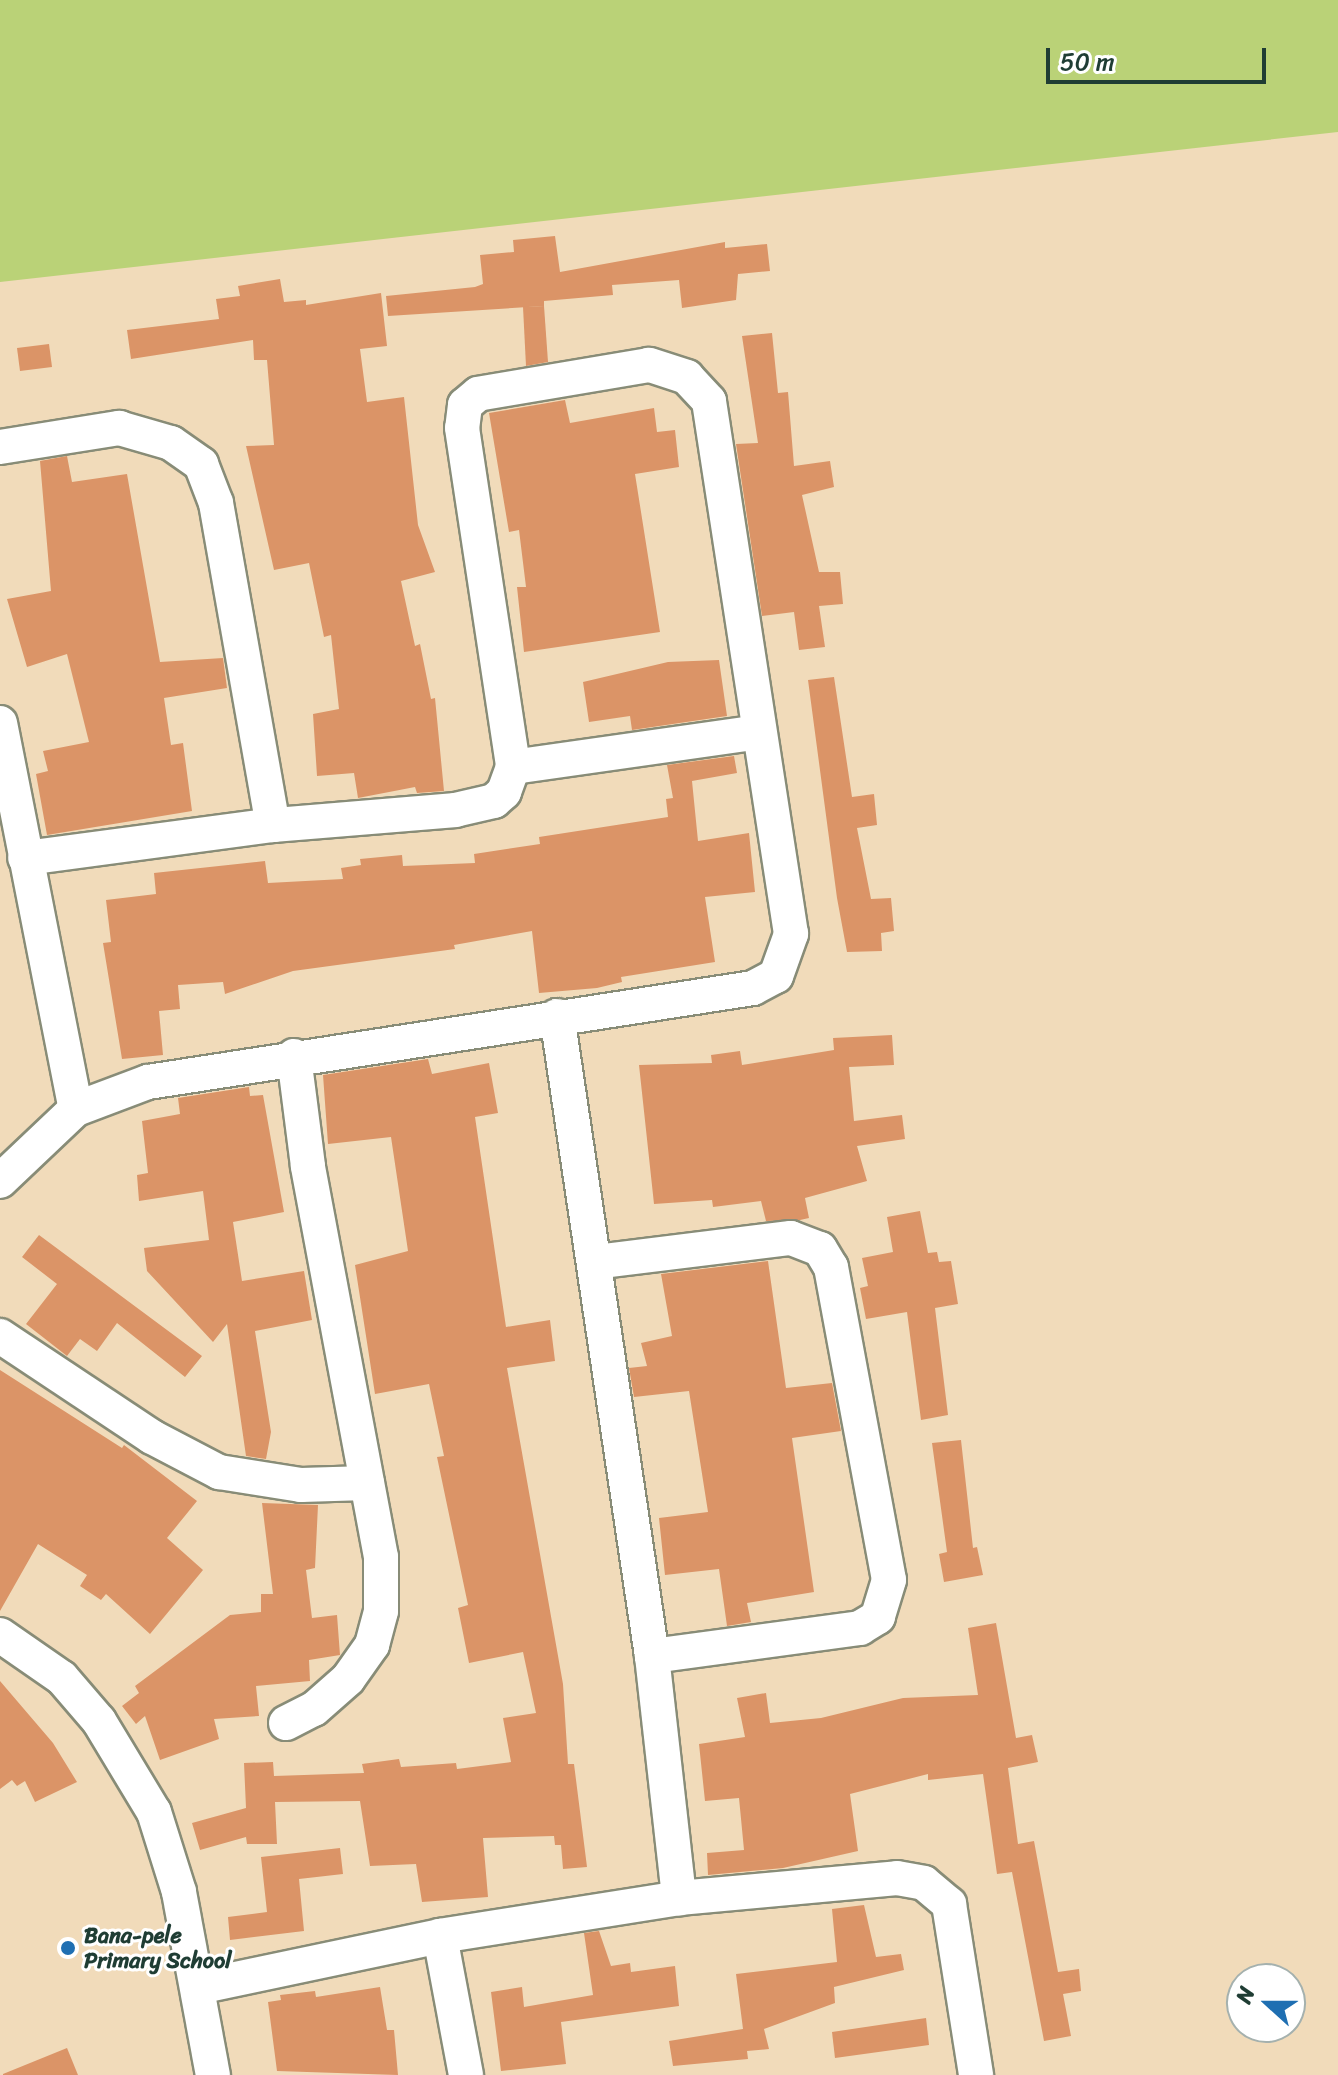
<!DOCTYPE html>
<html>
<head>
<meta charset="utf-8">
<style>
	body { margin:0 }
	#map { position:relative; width:1338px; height:2075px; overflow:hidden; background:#f1dbba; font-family:Sriracha,sans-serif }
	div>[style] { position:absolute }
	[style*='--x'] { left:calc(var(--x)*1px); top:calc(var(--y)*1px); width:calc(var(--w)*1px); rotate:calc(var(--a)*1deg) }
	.green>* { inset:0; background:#bad277 }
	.building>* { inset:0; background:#db9467 }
	.roads { filter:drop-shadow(2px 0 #888c77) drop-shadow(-2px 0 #888c77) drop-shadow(0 2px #888c77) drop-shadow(0 -2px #888c77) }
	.minor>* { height:34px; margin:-17px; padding:0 17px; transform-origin:17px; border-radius:17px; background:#fff }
	.dots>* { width:22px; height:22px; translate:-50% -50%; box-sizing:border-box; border:4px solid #fff; border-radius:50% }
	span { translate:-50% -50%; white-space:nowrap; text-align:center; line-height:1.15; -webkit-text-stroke:6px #fff; paint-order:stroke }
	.poi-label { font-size:22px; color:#1f3d34; font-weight:700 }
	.left { translate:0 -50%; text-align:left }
	.north { position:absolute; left:1226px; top:1963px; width:80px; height:80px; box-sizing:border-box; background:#fff; border:2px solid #a5b1ae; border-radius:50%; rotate:291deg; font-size:22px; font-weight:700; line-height:32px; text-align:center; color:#1f3d34 }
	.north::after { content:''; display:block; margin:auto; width:28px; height:36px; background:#1f6fb2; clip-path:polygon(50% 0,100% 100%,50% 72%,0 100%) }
	.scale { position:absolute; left:1046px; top:48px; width:220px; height:36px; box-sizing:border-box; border:4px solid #1f3d34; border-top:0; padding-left:10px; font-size:24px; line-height:28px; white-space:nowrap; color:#1f3d34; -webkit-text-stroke:6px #fff; paint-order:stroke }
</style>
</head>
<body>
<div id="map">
	<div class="green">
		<i style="clip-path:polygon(0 0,1338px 0,1338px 132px,0 282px)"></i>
	</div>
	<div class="building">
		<i style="clip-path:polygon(555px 236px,560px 272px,725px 242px,725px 248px,767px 244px,770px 271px,738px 274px,736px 300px,682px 308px,679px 280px,612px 285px,613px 295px,544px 301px,544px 306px,388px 316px,386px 296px,475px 287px,483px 284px,480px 255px,514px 252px,513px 240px)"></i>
		<i style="clip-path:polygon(280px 279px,284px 302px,306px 300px,306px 305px,381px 293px,387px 346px,360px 349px,367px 402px,404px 397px,418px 525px,435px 572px,401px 581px,415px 646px,420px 644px,431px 699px,435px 698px,444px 791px,417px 793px,415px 787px,358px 798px,354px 773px,317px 776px,313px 714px,339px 709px,331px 635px,324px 637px,309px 563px,274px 570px,246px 446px,274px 445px,267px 360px,254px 360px,253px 340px,131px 359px,127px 330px,219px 319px,216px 299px,240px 296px,238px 286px)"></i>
		<i style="clip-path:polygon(544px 306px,548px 362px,526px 366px,523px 307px)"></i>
		<i style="clip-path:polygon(772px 333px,778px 393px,788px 392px,794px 466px,830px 461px,834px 487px,802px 495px,819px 572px,840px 572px,843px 604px,819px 606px,825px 647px,799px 650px,794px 612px,762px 616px,736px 444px,758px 443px,742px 336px)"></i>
		<i style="clip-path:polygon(49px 344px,52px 367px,20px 371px,17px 348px)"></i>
		<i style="clip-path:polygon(565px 400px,570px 423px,654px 408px,657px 432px,675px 430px,679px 467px,635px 474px,660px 632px,524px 652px,517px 587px,526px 587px,519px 530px,509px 532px,489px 413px)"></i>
		<i style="clip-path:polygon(67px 456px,72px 482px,127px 474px,160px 662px,223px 658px,227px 688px,164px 698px,171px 745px,183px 743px,192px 811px,47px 835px,36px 774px,48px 771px,43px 751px,89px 742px,67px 654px,27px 667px,7px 599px,51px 591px,40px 461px)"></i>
		<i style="clip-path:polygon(719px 660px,727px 716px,632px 730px,630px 716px,589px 722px,583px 682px,668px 662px)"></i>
		<i style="clip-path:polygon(834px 677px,852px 797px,874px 794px,877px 825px,857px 828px,871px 899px,891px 898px,894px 931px,881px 933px,882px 951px,847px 952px,837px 898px,808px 680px)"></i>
		<i style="clip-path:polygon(734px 756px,737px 773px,692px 781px,698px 841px,749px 833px,755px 892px,705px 897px,715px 962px,621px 977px,622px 982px,597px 988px,539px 993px,532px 931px,454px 945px,455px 949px,293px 971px,225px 994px,223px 982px,178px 985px,180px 1009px,159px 1011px,163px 1055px,122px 1059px,103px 943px,111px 942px,106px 900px,156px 894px,154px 873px,265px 861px,268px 883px,343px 879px,341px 868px,361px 865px,360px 859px,402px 855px,403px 866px,475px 863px,474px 854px,540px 844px,539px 837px,668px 817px,666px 799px,673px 798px,667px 765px)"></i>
		<i style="clip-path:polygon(892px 1035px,894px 1065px,849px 1067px,854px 1121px,902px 1115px,905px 1139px,857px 1146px,867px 1181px,805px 1198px,809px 1218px,800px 1220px,766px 1221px,761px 1201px,713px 1207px,712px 1200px,654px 1204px,639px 1065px,712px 1063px,711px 1055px,740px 1051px,742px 1065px,834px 1050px,833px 1038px)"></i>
		<i style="clip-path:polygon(428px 1059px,432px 1074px,489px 1063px,498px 1113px,475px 1117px,506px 1327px,550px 1320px,555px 1361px,507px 1368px,563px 1684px,568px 1764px,574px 1764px,587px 1867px,563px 1869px,561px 1845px,555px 1845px,554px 1836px,483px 1838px,488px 1897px,422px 1902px,416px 1864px,370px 1866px,360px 1801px,275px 1802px,277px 1844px,247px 1844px,246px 1837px,200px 1850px,192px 1823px,246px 1808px,244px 1763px,273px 1762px,274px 1776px,364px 1773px,362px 1764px,399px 1759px,401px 1767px,456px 1763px,457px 1769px,511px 1762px,503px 1718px,536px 1713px,523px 1652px,469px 1663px,458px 1608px,468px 1605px,437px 1457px,444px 1456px,429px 1384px,375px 1394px,355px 1265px,408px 1251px,391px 1137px,328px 1144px,323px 1075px)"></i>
		<i style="clip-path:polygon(249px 1087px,250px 1096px,263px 1095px,284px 1212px,233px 1222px,242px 1281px,304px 1271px,312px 1320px,255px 1331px,271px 1432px,266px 1459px,246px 1456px,227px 1324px,213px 1342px,147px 1271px,144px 1248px,209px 1240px,203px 1191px,139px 1201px,137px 1175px,148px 1173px,142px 1121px,180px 1114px,178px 1098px)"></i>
		<i style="clip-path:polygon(920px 1211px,928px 1253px,937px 1252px,939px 1262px,951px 1261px,958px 1304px,935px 1308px,948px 1415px,921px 1420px,907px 1312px,866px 1319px,860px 1288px,868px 1286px,862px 1258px,893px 1252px,887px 1217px)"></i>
		<i style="clip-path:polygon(39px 1235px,202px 1356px,185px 1377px,117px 1323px,97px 1351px,80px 1339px,67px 1356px,26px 1324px,57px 1284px,22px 1257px)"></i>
		<i style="clip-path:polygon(768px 1261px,786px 1388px,832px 1383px,841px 1431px,792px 1438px,814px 1592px,747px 1603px,751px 1622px,727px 1626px,719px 1569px,665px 1575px,659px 1518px,708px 1512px,689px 1391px,634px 1397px,629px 1368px,647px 1366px,641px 1343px,672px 1336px,661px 1274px)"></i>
		<i style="clip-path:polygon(0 1370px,122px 1448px,124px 1445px,197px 1501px,167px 1538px,203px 1570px,150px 1634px,106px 1594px,101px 1600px,80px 1586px,87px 1575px,38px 1544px,0 1611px)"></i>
		<i style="clip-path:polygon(961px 1440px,973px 1548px,977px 1547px,983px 1575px,944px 1582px,939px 1554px,947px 1552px,932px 1443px)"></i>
		<i style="clip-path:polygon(262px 1503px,318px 1505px,315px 1568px,306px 1570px,312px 1618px,337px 1615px,340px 1655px,309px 1660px,310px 1681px,256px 1686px,259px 1716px,214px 1719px,219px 1739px,160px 1760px,145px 1716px,136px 1724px,122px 1706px,139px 1693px,135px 1686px,230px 1615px,261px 1612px,261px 1594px,273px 1594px)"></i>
		<i style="clip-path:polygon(996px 1623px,1016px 1738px,1032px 1735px,1038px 1762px,1008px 1768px,1018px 1844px,1034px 1841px,1058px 1972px,1079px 1969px,1081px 1991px,1063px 1994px,1071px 2036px,1044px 2041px,1012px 1872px,997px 1874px,983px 1774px,928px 1780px,928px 1774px,850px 1794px,858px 1851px,783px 1868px,708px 1875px,707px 1853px,744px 1850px,739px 1798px,705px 1801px,699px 1744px,745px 1737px,737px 1698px,766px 1693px,770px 1723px,821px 1718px,903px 1698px,978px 1695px,968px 1628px)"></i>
		<i style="clip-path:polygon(0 1681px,53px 1743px,77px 1782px,35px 1802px,25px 1781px,17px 1786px,12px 1780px,0 1789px)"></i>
		<i style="clip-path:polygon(340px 1848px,343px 1874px,299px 1879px,304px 1931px,230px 1940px,228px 1917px,267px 1912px,261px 1857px)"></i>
		<i style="clip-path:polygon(864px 1905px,876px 1957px,901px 1954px,904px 1970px,834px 1987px,835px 2003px,764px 2029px,769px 2049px,747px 2051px,748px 2059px,673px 2066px,669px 2041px,743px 2029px,736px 1974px,837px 1962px,832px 1909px)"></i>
		<i style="clip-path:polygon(599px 1931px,611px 1966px,630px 1963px,631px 1972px,675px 1966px,679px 2006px,561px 2022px,566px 2064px,501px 2071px,491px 1992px,522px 1987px,524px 2007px,593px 1995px,584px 1933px)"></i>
		<i style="clip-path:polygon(380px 1987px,387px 2030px,394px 2030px,398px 2075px,277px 2071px,268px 2002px,281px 2000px,280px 1995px,315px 1991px,316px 1997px)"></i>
		<i style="clip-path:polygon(926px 2018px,929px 2045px,835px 2058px,832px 2032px)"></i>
		<i style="clip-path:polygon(67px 2048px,78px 2075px,3px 2075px,3px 2074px)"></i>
	</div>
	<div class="roads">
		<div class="minor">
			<i style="--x:0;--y:447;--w:121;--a:-9.1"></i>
			<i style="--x:119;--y:428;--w:54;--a:16.1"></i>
			<i style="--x:171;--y:443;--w:37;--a:35"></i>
			<i style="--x:201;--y:464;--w:42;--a:69"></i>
			<i style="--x:216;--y:503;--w:327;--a:80"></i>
			<i style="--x:0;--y:723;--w:393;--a:78.9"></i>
			<i style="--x:513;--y:767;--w:247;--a:-8.1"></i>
			<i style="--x:557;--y:1016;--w:647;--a:81.56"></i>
			<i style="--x:652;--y:1656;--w:244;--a:83.6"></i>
			<i style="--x:0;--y:1181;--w:105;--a:-43.5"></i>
			<i style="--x:76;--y:1109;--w:77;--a:-20.6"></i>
			<i style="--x:148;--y:1082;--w:612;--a:-8.83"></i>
			<i style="--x:753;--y:988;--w:26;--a:-28"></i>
			<i style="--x:776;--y:976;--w:45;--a:-70.3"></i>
			<i style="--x:791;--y:934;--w:539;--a:-98.75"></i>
			<i style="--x:709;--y:401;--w:33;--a:-133"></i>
			<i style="--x:687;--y:377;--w:40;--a:-162"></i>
			<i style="--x:649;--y:365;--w:173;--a:170.4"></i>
			<i style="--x:478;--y:394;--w:17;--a:140"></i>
			<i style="--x:465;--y:405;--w:23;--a:97"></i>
			<i style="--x:462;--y:428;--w:343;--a:81.4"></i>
			<i style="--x:513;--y:767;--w:27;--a:110"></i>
			<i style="--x:504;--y:792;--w:13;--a:138"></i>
			<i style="--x:494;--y:801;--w:39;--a:167"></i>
			<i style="--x:456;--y:810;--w:184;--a:175.3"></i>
			<i style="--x:273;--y:825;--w:250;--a:172.4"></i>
			<i style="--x:595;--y:1262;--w:197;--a:-7"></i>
			<i style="--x:791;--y:1238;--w:31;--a:21"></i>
			<i style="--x:820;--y:1249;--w:21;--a:59"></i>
			<i style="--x:831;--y:1267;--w:318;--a:79.5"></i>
			<i style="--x:889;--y:1580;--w:39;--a:107"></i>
			<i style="--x:878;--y:1617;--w:21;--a:149"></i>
			<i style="--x:860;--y:1628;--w:210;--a:172.3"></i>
			<i style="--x:0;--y:1336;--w:182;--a:33.6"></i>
			<i style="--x:152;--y:1437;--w:76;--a:27.6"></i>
			<i style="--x:219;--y:1472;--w:83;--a:9"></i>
			<i style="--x:301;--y:1485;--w:66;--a:-1.7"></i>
			<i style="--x:0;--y:1635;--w:75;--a:34.7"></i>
			<i style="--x:62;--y:1678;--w:57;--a:49.3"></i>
			<i style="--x:99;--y:1721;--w:106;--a:58.9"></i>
			<i style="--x:154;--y:1812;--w:84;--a:72.6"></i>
			<i style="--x:179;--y:1892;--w:186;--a:79.5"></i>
			<i style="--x:286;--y:1723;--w:31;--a:-27"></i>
			<i style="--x:314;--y:1709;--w:45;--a:-41.4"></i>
			<i style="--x:348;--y:1679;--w:42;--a:-54.8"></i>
			<i style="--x:372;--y:1645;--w:35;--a:-75"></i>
			<i style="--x:381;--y:1611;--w:54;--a:-90"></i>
			<i style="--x:381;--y:1557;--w:398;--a:-100.6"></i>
			<i style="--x:308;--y:1166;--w:111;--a:-97.3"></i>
			<i style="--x:440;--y:1936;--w:141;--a:79.4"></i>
			<i style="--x:198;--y:1987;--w:247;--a:-11.9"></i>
			<i style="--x:440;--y:1936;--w:242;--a:-9"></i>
			<i style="--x:679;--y:1898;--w:219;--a:-5.2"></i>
			<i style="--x:897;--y:1878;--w:27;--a:10"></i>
			<i style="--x:924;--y:1883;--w:33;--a:40"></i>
			<i style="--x:949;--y:1904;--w:173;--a:81"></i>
		</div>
	</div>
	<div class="dots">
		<i style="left:68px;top:1948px;background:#1f6fb2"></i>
	</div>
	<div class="poi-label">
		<span class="left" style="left:84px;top:1948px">Bana-pele<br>Primary School</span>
	</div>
	<div class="north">N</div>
	<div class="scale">50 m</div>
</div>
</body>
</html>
